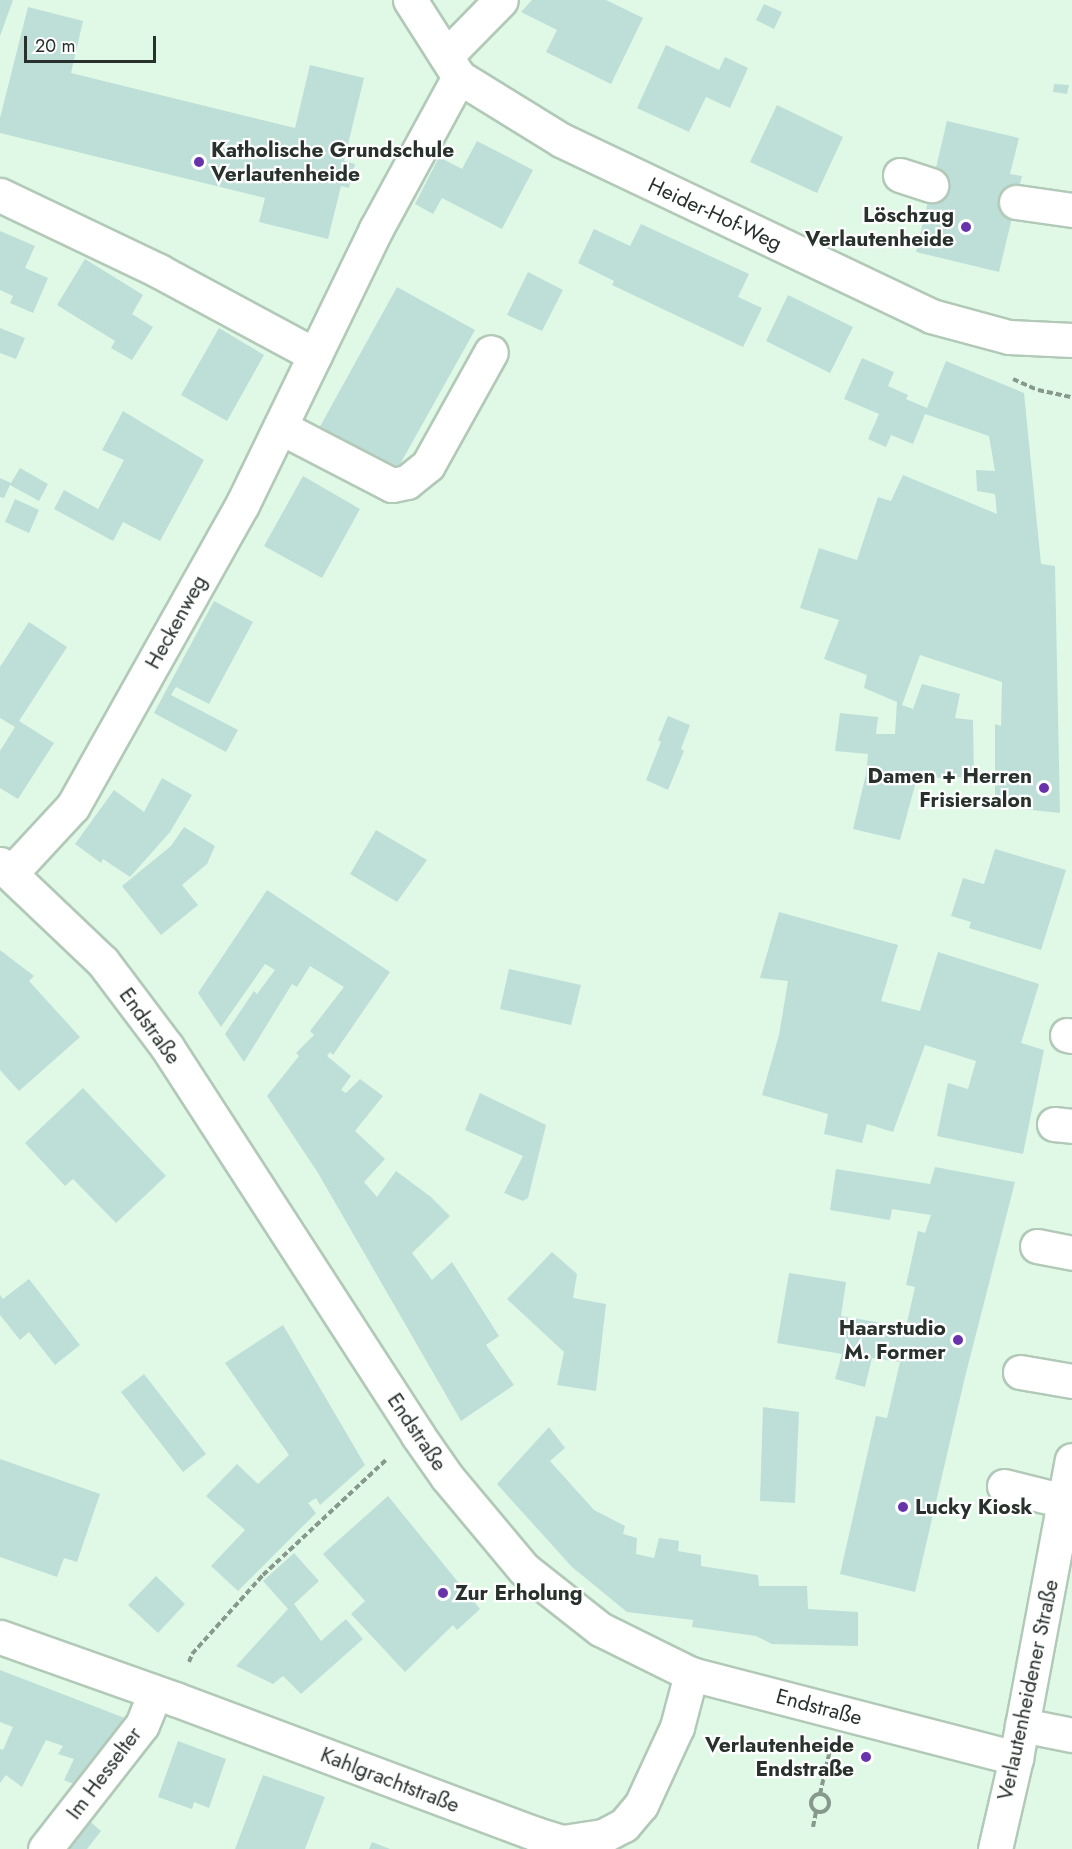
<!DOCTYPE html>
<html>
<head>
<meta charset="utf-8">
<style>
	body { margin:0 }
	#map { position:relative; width:1072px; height:1849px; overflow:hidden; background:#e0f9e7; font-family:Jost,sans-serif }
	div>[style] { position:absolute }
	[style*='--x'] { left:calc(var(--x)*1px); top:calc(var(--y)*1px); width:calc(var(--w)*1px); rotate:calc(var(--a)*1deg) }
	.building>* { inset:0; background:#beded8 }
	.path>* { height:4px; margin-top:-2px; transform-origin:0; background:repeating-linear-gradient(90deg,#87988c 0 6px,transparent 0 9px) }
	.path>.ring { margin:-2px; padding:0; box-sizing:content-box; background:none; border:4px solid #87988c; border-radius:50% }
	.roads { filter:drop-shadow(2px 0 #b2c9b8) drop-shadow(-2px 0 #b2c9b8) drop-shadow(0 2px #b2c9b8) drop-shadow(0 -2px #b2c9b8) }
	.minor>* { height:33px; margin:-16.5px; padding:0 16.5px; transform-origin:16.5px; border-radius:16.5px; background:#fff }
	.major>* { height:33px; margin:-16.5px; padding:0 16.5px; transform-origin:16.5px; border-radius:16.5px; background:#fff }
	.dots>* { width:16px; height:16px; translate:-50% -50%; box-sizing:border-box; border:3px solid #fff; border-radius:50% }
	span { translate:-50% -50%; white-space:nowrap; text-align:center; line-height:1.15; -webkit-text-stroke:4.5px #fff; paint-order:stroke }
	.poi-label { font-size:21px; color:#28312b; font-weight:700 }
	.left { translate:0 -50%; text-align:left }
	.right { translate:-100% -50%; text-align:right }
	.street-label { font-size:21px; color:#28312b }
	.scale { position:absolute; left:24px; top:36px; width:132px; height:27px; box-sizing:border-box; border:3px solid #28312b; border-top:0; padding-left:8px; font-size:18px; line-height:21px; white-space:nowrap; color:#28312b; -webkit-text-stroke:4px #fff; paint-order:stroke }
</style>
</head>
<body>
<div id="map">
	<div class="building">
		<i style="clip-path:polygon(0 0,13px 0,0 36px)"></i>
		<i style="clip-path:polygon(532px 0,606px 0,643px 18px,611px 84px,546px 52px,557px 30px,521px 12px)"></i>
		<i style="clip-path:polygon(764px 4px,782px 12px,774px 29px,756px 20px)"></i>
		<i style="clip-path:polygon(28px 7px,83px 21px,71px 73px,295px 128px,310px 65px,364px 78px,344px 161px,355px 164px,349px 188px,341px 186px,328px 239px,259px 222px,265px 198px,0 133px,0 118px)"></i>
		<i style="clip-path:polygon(666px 45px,719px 70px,725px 57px,748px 68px,730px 108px,706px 97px,689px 132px,637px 108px)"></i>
		<i style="clip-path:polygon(1054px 84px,1069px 85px,1067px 94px,1053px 92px)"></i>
		<i style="clip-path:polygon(777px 105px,843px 137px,817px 193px,750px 162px)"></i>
		<i style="clip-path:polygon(947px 121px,1019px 138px,1010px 174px,1022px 176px,999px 272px,916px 252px)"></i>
		<i style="clip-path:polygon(477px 141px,533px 170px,502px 229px,442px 198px,433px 214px,415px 204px,439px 157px,462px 169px)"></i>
		<i style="clip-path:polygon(641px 224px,749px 274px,738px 297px,762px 308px,743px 347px,612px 285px,614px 281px,578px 263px,594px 229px,630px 246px)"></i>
		<i style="clip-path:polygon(0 231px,35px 246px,25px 268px,48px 278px,33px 313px,10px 303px,13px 296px,0 290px)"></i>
		<i style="clip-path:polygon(85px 259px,143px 295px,132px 314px,153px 327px,132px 360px,111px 348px,115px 341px,57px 305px)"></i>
		<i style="clip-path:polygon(528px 272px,563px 290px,542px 331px,507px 315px)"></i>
		<i style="clip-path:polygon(397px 287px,475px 330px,394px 475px,317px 432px)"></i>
		<i style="clip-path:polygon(788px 295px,853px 327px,830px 373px,766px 341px)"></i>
		<i style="clip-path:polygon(0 328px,25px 338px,16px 359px,0 353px)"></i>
		<i style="clip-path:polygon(219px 328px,264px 355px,227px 421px,181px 395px)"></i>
		<i style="clip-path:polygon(862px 358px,894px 372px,888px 386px,908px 395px,906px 399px,927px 408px,946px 361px,1024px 393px,1041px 564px,1055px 566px,1060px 813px,995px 806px,995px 724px,1001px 726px,1002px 682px,920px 655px,902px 705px,913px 709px,922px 684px,960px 694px,955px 718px,973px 720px,974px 777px,917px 778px,900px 840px,853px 829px,866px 774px,868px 754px,835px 751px,840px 713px,878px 717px,876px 734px,895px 734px,897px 702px,864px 688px,867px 675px,824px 659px,839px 620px,800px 608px,819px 548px,857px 560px,878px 497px,891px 501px,903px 475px,997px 514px,995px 494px,977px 491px,976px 470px,995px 471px,989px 436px,925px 414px,913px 444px,891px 435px,886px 447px,868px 439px,879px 414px,844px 399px)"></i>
		<i style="clip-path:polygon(123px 411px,204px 460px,160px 541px,123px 522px,113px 541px,54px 509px,64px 490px,98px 509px,124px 460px,102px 450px)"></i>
		<i style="clip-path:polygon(20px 468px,48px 484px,39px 501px,10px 485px,4px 498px,0 497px,0 478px,11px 483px)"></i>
		<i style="clip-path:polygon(303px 476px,360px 509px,322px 578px,264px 546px)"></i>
		<i style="clip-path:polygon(15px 499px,39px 510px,29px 533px,5px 522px)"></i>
		<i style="clip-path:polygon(214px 601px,253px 622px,209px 704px,176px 687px,171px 695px,238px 730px,226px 752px,154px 713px)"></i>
		<i style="clip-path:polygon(29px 622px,67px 647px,19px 721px,54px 743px,18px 799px,0 788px,0 751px,15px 727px,0 718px,0 667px)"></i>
		<i style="clip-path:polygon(668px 716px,690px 725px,681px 749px,684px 751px,668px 790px,646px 780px,661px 742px,658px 740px)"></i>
		<i style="clip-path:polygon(162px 778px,192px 795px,170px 832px,130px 877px,103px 859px,101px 863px,75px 844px,114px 790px,144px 812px)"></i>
		<i style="clip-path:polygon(184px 827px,215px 846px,207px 864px,182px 885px,198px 905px,161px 935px,122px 886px,171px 846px)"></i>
		<i style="clip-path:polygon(376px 830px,427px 860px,397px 902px,350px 874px)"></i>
		<i style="clip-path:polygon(995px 849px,1066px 870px,1041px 950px,969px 928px,971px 922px,951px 916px,963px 878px,984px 884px)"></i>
		<i style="clip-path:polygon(267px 890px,390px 972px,333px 1055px,330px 1052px,327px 1056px,351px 1076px,341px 1090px,346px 1093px,360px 1079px,383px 1096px,355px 1131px,385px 1159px,364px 1182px,377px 1197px,396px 1171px,431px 1197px,450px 1216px,412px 1253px,432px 1280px,452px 1262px,499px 1336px,486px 1345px,514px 1385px,461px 1421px,318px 1173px,267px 1096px,299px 1056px,296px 1053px,314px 1035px,310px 1031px,344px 987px,310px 966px,297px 987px,292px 984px,244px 1062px,225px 1034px,254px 991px,257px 994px,275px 970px,265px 964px,221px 1027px,198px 993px)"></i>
		<i style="clip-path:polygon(779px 912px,898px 945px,881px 1001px,920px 1011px,938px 952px,1039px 984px,1021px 1043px,1044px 1050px,1023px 1154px,937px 1136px,948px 1083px,968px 1089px,976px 1061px,925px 1045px,893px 1132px,867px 1124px,862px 1143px,824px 1134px,828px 1114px,762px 1095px,779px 1035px,788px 981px,760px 978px)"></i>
		<i style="clip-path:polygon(0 950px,34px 976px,29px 981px,80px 1037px,19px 1091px,0 1070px)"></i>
		<i style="clip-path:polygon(509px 969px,581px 985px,571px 1025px,500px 1009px)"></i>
		<i style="clip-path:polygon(83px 1088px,166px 1176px,116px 1223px,73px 1179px,65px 1186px,25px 1143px)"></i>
		<i style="clip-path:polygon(480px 1093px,546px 1125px,528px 1198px,523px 1201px,504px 1193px,523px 1156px,465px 1130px)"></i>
		<i style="clip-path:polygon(935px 1167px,1015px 1182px,965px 1377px,915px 1592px,840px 1574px,876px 1416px,887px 1418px,900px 1362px,872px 1358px,865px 1387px,835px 1379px,842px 1354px,777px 1343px,789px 1273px,846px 1282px,841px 1316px,906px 1327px,915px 1287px,906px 1285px,918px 1231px,925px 1233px,931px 1215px,892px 1209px,890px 1220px,830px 1210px,836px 1169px,930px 1184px)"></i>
		<i style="clip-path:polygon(552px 1252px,577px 1274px,573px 1298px,606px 1304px,596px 1391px,557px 1385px,564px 1352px,507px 1299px)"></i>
		<i style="clip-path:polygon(29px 1279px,80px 1345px,55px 1365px,29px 1332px,20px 1340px,0 1315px,0 1295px,3px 1299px)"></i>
		<i style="clip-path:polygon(283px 1325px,365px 1465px,320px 1505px,316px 1498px,308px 1503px,316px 1513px,238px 1591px,211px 1566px,245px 1530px,206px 1496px,237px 1464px,258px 1484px,289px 1455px,225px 1363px)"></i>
		<i style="clip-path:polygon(144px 1374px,206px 1454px,183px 1472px,121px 1392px)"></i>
		<i style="clip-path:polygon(763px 1407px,799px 1412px,795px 1503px,760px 1501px)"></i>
		<i style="clip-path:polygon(549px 1427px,565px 1448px,550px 1461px,594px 1510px,625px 1526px,623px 1534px,637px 1538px,636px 1554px,654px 1558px,659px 1538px,679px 1541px,678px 1551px,701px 1555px,701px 1566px,758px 1575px,759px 1586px,807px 1586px,808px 1609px,858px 1612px,858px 1646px,772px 1644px,756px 1636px,692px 1627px,693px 1620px,627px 1612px,572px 1567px,497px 1484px)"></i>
		<i style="clip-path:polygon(0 1459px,100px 1494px,77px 1562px,64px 1558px,57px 1577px,0 1557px)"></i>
		<i style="clip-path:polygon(388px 1496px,480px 1609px,457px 1630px,453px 1625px,405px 1672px,351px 1614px,365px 1601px,323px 1554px)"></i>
		<i style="clip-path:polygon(294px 1553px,319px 1581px,294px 1604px,321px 1641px,346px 1619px,363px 1639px,301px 1694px,283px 1676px,273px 1684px,236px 1666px,288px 1609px,263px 1581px)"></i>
		<i style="clip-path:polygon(156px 1576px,185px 1604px,158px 1633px,128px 1605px)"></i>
		<i style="clip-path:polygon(0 1670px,130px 1720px,83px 1788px,64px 1780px,74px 1759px,58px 1754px,63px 1746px,46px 1740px,22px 1787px,6px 1775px,0 1783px,0 1749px,3px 1750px,13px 1727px,0 1722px)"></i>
		<i style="clip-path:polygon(178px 1741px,226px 1759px,209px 1808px,194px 1802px,192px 1809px,158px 1797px)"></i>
		<i style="clip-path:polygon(263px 1775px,325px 1797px,305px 1849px,235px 1849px)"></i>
		<i style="clip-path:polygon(87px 1819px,101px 1831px,87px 1849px,67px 1849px,65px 1847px)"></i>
		<i style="clip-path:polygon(372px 1842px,390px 1849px,369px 1849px)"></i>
	</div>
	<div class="path">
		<i style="--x:1013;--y:379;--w:27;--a:24"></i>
		<i style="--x:1038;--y:390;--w:35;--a:12"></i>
		<i style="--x:189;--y:1662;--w:9;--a:-69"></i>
		<i style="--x:192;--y:1654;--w:106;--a:-48.1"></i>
		<i style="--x:263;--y:1575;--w:168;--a:-43.1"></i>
		<i class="ring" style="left:811px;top:1794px;width:14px;height:14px"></i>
		<i style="--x:820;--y:1794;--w:45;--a:-77.2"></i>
		<i style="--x:813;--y:1827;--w:15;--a:-79"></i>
	</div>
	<div class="roads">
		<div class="minor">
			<i style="--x:410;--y:0;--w:91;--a:57.5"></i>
			<i style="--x:459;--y:77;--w:120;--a:31.7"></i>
			<i style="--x:561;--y:140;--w:410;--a:25.4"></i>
			<i style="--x:931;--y:316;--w:81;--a:15.1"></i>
			<i style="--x:1009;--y:337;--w:63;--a:2.7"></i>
			<i style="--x:446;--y:56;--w:78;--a:-45.5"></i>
			<i style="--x:900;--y:175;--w:33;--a:18"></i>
			<i style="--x:0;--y:195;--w:176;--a:25.5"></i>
			<i style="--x:159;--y:271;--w:177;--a:28.3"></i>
			<i style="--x:1016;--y:202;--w:57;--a:8.1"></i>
			<i style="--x:280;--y:427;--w:126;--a:27.4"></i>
			<i style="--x:392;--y:485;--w:15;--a:-11"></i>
			<i style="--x:407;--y:482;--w:27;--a:-39"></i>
			<i style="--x:428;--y:465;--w:129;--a:-60.9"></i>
			<i style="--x:11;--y:873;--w:91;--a:-47.2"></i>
			<i style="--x:73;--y:806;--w:345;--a:-60.7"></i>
			<i style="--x:242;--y:505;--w:307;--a:-64.1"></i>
			<i style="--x:376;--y:229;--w:173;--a:-61.4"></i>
			<i style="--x:1067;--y:1035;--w:5;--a:11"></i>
			<i style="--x:1054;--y:1124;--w:18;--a:6"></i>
			<i style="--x:1037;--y:1246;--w:36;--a:11"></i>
			<i style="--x:1020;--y:1372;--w:53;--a:9.8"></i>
			<i style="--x:1004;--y:1486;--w:62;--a:14"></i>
			<i style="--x:0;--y:1637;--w:186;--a:19.5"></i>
			<i style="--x:175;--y:1699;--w:385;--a:20.5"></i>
			<i style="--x:536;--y:1834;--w:28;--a:17"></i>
			<i style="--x:563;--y:1842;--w:40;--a:-8.5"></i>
			<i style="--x:603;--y:1836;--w:24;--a:-28"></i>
			<i style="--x:624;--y:1825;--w:26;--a:-50"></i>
			<i style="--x:641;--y:1805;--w:86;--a:-65.2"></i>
			<i style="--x:677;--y:1727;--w:55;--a:-75.2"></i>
			<i style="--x:1022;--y:1725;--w:51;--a:11.3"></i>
			<i style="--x:45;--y:1849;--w:157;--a:-52"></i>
			<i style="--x:142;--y:1725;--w:35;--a:-68"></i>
		</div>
		<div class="major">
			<i style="--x:0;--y:864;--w:142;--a:43.6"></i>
			<i style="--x:103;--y:962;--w:106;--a:53"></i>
			<i style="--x:167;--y:1047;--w:461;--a:57.1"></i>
			<i style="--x:417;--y:1434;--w:52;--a:55.1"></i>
			<i style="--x:447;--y:1477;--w:120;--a:50.1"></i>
			<i style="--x:524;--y:1569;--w:97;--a:38.3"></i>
			<i style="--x:600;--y:1629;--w:102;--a:26.3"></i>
			<i style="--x:691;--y:1674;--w:336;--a:14.5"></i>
			<i style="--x:995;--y:1849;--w:93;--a:-77"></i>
			<i style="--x:1016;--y:1758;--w:303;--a:-79.4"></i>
		</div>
	</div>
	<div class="dots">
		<i style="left:199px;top:162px;background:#6833aa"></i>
		<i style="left:966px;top:227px;background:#6833aa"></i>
		<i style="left:1044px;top:788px;background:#6833aa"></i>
		<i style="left:958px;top:1340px;background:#6833aa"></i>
		<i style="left:903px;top:1507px;background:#6833aa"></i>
		<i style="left:443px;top:1593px;background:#6833aa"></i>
		<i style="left:866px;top:1757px;background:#6833aa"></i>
	</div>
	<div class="poi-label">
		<span class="left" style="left:211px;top:162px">Katholische Grundschule<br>Verlautenheide</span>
		<span class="right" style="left:954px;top:227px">Löschzug<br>Verlautenheide</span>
		<span class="right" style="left:1032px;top:788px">Damen + Herren<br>Frisiersalon</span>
		<span class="right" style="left:946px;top:1340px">Haarstudio<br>M. Former</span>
		<span class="left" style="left:915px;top:1507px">Lucky Kiosk</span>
		<span class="left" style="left:455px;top:1593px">Zur Erholung</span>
		<span class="right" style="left:854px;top:1757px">Verlautenheide<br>Endstraße</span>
	</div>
	<div class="street-label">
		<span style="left:715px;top:214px;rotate:25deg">Heider-Hof-Weg</span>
		<span style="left:176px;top:622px;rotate:-61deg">Heckenweg</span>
		<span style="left:150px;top:1026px;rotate:54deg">Endstraße</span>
		<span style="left:417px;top:1432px;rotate:56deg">Endstraße</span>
		<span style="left:1028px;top:1690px;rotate:-78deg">Verlautenheidener Straße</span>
		<span style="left:819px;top:1707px;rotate:15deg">Endstraße</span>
		<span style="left:104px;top:1773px;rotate:-53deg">Im Hesselter</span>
		<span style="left:390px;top:1780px;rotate:21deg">Kahlgrachtstraße</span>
	</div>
	<div class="scale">20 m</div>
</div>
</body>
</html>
